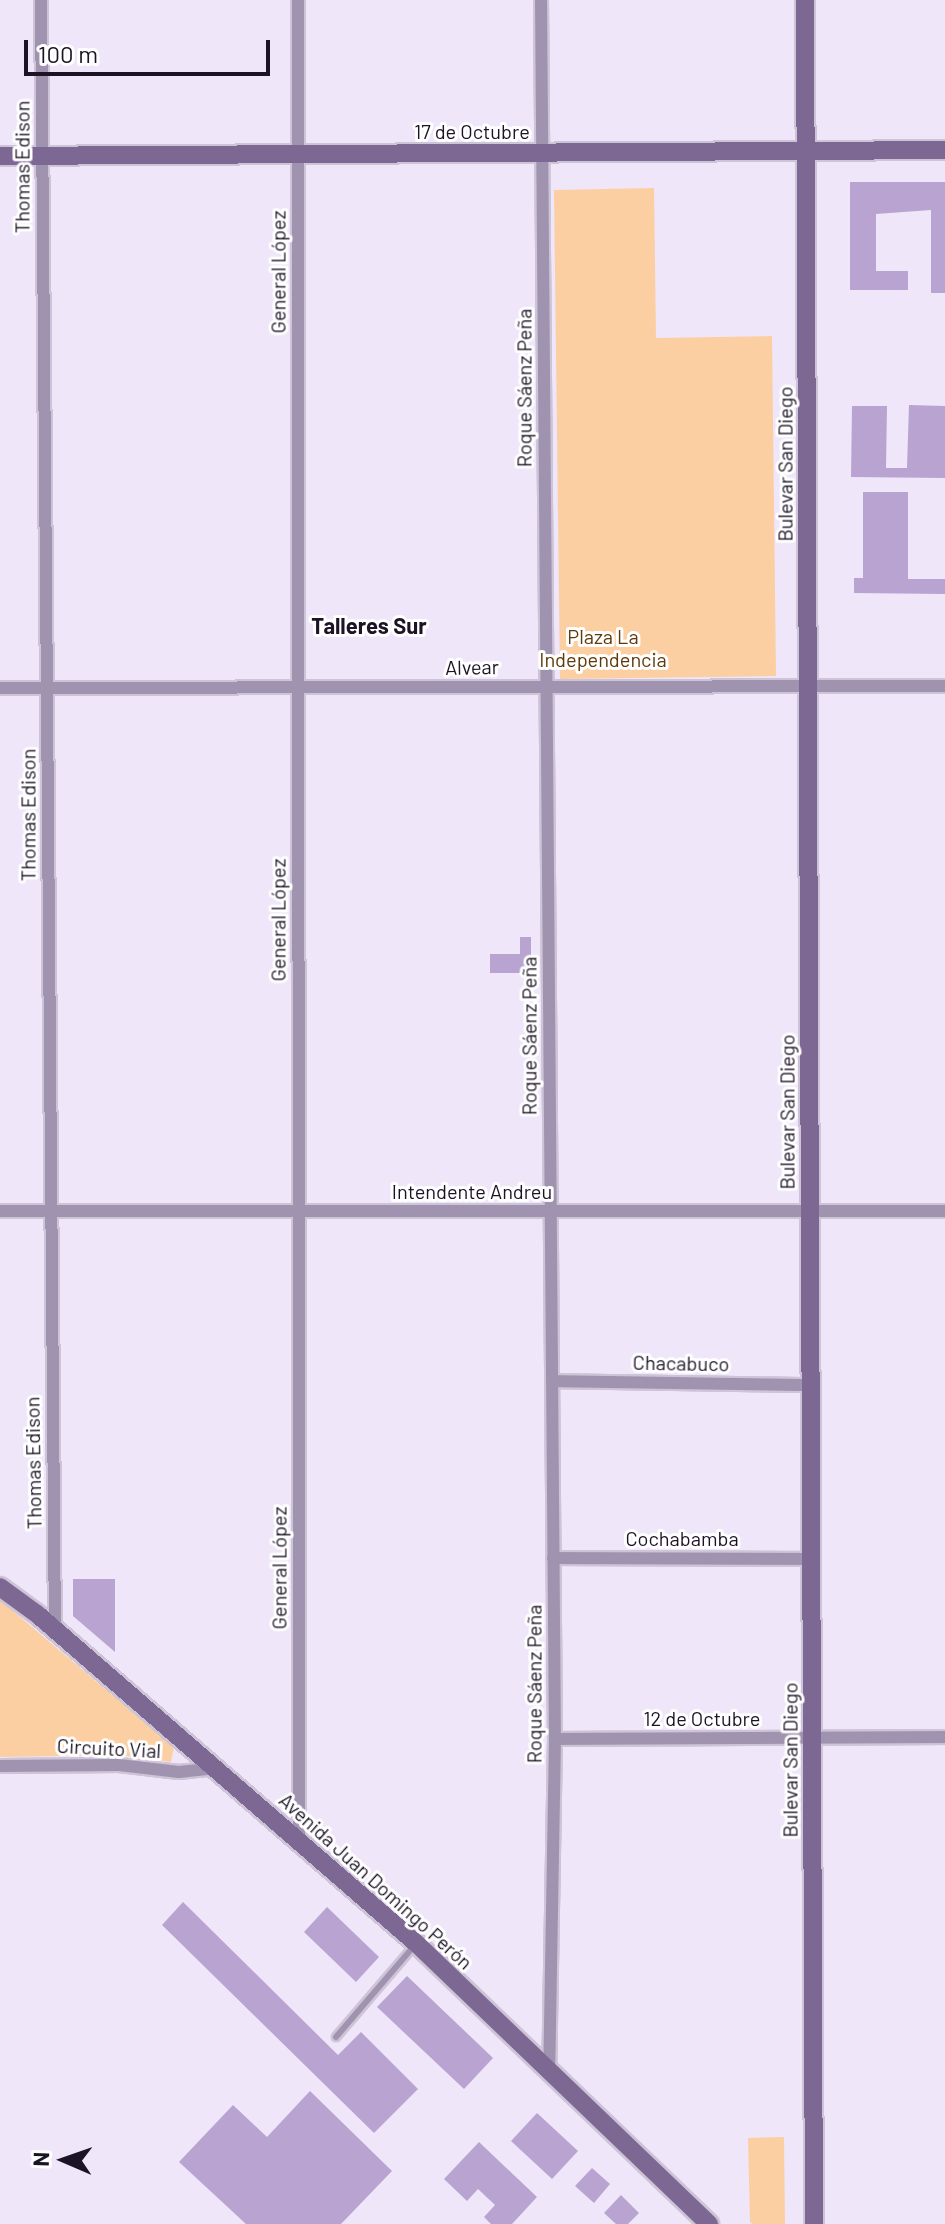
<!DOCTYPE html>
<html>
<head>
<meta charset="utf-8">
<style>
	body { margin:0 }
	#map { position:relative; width:945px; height:2224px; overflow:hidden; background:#efe6f9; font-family:Barlow,sans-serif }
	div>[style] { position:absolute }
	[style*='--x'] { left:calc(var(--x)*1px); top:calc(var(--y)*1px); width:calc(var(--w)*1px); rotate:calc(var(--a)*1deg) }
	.green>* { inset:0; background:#fccfa2 }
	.building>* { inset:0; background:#b9a3d1 }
	.roads { filter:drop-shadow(2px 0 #cdc4d7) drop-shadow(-2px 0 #cdc4d7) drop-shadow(0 2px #cdc4d7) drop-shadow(0 -2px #cdc4d7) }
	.lane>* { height:6px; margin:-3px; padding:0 3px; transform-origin:3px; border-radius:3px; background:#a093b0 }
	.street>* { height:12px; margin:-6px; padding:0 6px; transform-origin:6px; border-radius:6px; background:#a093b0 }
	.secondary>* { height:18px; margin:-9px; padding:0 9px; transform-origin:9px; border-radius:9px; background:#7d6893 }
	span { translate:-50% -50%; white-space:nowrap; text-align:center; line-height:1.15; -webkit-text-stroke:6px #fff; paint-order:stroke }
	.street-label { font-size:20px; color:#1c1425 }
	.park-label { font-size:20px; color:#5e3909 }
	.neighbourhood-label { font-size:22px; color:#1c1425; font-weight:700 }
	.north { position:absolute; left:24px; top:2120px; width:80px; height:80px; -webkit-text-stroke:6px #fff; paint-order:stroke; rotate:272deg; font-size:22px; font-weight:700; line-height:32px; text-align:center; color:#1c1425 }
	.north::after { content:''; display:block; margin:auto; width:28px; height:36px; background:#1c1425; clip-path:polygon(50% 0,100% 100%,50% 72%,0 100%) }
	.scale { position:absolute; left:24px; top:40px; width:246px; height:36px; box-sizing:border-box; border:4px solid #1c1425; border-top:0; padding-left:10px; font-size:24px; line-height:28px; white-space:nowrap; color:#1c1425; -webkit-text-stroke:6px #fff; paint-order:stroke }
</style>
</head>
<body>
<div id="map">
	<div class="green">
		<i style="clip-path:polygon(654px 188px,656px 338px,772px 336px,776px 676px,560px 679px,554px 190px)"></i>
		<i style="clip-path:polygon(0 1600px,174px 1747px,171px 1762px,119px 1755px,0 1757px)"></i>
		<i style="clip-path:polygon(784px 2137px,785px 2224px,753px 2224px,750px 2222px,748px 2138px)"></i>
	</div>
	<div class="building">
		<i style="clip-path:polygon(850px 182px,945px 182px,945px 293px,931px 293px,931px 210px,876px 214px,876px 271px,908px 271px,908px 290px,850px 290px)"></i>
		<i style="clip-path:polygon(909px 405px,945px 406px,945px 478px,851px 477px,852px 406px,887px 406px,886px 468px,907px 468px)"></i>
		<i style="clip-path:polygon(863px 492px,908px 492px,908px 579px,945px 579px,945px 594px,854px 593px,854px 578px,863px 578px)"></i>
		<i style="clip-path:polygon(520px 937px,531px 937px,531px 973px,490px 973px,490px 954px,520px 954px)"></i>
		<i style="clip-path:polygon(73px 1579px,115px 1579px,115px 1652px,73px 1616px)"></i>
		<i style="clip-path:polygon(183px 1902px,338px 2055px,361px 2032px,418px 2089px,374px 2133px,162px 1925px)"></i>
		<i style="clip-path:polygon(327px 1907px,379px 1957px,356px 1982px,304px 1932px)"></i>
		<i style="clip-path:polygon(407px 1976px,493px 2058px,464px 2089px,377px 2007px)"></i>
		<i style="clip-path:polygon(310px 2091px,392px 2171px,341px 2224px,246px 2224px,179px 2162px,233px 2105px,267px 2137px)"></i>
		<i style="clip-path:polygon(537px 2113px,578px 2151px,552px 2179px,511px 2141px)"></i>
		<i style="clip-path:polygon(479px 2142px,537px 2197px,512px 2224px,491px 2224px,484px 2217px,495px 2205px,478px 2189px,467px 2201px,444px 2179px)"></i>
		<i style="clip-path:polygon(592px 2168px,610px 2184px,594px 2203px,575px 2186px)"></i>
		<i style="clip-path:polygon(621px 2195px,639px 2213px,628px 2224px,616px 2224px,604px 2213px)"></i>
	</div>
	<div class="roads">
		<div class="lane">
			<i style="--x:336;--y:2037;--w:120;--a:-49.4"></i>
		</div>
		<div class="street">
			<i style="--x:41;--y:0;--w:1629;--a:89.51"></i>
			<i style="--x:298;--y:0;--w:1840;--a:89.97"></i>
			<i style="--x:541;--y:0;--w:1739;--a:89.54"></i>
			<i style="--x:555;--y:1739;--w:333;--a:91"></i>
			<i style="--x:0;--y:688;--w:945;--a:-0.12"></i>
			<i style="--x:0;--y:1211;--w:945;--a:0"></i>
			<i style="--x:552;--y:1381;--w:259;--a:0.9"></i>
			<i style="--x:553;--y:1558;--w:258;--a:0.2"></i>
			<i style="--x:555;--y:1739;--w:390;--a:-0.3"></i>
			<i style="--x:0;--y:1766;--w:119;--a:-0.5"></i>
			<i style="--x:119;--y:1765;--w:60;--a:6.7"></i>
			<i style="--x:179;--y:1772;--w:37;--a:-6"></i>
		</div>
		<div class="secondary">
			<i style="--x:805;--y:0;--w:2224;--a:89.77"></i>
			<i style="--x:0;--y:156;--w:945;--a:-0.36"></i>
			<i style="--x:0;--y:1587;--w:46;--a:36.1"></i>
			<i style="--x:37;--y:1614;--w:503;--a:40.97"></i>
			<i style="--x:417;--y:1944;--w:405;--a:43.8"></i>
		</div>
	</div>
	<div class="street-label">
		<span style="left:472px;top:131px">17 de Octubre</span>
		<span style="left:22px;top:167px;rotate:-90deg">Thomas Edison</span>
		<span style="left:278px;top:272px;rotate:-90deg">General López</span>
		<span style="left:524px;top:388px;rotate:-90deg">Roque Sáenz Peña</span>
		<span style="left:785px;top:464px;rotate:-90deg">Bulevar San Diego</span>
		<span style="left:472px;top:667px;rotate:-1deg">Alvear</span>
		<span style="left:28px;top:815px;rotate:-90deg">Thomas Edison</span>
		<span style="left:278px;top:920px;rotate:-90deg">General López</span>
		<span style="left:529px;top:1036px;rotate:-90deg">Roque Sáenz Peña</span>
		<span style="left:787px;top:1112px;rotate:-90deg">Bulevar San Diego</span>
		<span style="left:472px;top:1191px">Intendente Andreu</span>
		<span style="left:681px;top:1363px;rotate:1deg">Chacabuco</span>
		<span style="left:33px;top:1463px;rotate:-91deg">Thomas Edison</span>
		<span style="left:682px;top:1538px">Cochabamba</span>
		<span style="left:279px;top:1568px;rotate:-90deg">General López</span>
		<span style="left:534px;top:1684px;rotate:-90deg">Roque Sáenz Peña</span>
		<span style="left:702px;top:1718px">12 de Octubre</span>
		<span style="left:109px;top:1748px;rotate:3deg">Circuito Vial</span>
		<span style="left:790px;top:1760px;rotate:-90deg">Bulevar San Diego</span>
		<span style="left:376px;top:1881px;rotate:42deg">Avenida Juan Domingo Perón</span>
	</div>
	<div class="park-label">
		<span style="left:603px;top:648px">Plaza La<br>Independencia</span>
	</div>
	<div class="neighbourhood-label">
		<span style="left:369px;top:626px">Talleres Sur</span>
	</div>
	<div class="north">N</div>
	<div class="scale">100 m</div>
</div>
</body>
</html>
